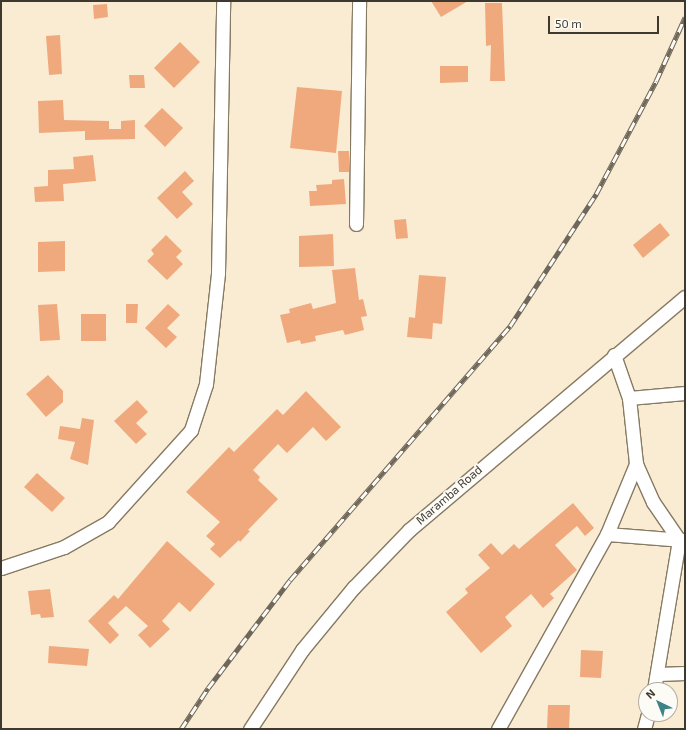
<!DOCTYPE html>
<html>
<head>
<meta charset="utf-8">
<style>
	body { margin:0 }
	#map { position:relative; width:686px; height:730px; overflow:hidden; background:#faecd2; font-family:"Exo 2",sans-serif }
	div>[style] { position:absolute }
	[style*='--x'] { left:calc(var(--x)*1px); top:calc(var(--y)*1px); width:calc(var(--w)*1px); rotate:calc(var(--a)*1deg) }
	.building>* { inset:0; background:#f0a97d }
	.roads { filter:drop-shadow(1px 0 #867a62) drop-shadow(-1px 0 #867a62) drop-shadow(0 1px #867a62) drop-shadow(0 -1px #867a62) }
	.street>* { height:13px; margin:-6.5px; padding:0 6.5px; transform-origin:6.5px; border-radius:6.5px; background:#fff }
	.rail>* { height:4.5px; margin-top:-2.25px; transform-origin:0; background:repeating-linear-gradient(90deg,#fdfbf6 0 9px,#6f6759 0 18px); box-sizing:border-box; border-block:1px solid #6f6759 }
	span { translate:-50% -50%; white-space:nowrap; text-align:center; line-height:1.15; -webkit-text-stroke:3.5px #fdfbf6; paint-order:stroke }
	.street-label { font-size:12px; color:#3e392f }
	.frame { position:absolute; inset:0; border:2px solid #3e392f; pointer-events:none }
	.north { position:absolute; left:638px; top:682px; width:40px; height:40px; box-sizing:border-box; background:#fdfbf6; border:1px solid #b1ada6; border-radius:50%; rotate:317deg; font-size:11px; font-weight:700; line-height:16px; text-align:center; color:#3e392f }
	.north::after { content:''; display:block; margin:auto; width:14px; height:18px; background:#3c8487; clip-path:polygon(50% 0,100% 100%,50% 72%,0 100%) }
	.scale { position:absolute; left:548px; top:16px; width:111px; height:18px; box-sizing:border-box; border:2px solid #3e392f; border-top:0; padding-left:5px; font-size:12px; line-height:14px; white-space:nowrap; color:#3e392f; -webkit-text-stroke:3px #fdfbf6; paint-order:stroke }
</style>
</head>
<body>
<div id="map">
	<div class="building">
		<i style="clip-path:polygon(431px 1px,468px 1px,441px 17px)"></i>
		<i style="clip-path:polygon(485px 3px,502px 3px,505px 81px,490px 81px,491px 45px,486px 46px)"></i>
		<i style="clip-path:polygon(107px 4px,108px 17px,94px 19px,93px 5px)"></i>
		<i style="clip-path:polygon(60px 35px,62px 74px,49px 75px,46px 36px)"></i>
		<i style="clip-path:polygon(180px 42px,200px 62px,174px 88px,154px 68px)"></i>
		<i style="clip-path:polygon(440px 66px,468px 66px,468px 82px,440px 83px)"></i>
		<i style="clip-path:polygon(129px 75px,144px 75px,145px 88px,130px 88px)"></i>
		<i style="clip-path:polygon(297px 87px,342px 91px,336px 153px,290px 148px)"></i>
		<i style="clip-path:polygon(63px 100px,64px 120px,109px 121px,109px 129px,121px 129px,121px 121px,135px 120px,135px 139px,85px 140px,85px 131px,39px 133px,38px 101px)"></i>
		<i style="clip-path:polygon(162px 108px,183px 128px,165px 147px,144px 126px)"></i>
		<i style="clip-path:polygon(338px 151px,349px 151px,349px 172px,339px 172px)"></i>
		<i style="clip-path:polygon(93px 155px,96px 181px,63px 184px,64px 201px,35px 202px,34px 187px,48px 186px,48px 170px,74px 169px,73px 157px)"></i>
		<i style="clip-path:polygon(185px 171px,194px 181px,182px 192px,193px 204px,177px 219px,157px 198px)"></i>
		<i style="clip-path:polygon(344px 179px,346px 204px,310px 206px,309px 191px,317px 191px,316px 185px,332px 184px,332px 180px)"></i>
		<i style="clip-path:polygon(406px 219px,408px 238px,396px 239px,394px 220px)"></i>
		<i style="clip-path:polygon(660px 223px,670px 235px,643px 258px,633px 245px)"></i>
		<i style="clip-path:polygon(333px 234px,334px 266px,299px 267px,299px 236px)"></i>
		<i style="clip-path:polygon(166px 235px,182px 251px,176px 257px,183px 264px,167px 280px,147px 261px,154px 254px,151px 250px)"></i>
		<i style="clip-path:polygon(65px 241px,65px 271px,38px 272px,38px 242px)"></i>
		<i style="clip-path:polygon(355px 268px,359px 300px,363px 299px,367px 316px,361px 317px,364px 330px,345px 335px,343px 330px,315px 336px,316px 341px,301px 344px,300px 340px,287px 343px,280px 315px,290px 313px,289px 309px,311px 303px,313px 309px,336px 303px,332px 270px)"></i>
		<i style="clip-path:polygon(419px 275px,446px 277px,442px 324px,433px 323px,432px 339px,407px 337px,409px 317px,415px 318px)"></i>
		<i style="clip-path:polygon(57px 304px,60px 340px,40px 341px,38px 305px)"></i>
		<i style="clip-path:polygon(126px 304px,138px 304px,137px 323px,126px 323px)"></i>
		<i style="clip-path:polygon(168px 304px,180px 315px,167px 328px,177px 337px,166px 348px,145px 328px)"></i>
		<i style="clip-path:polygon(81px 314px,106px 314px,106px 341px,81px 341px)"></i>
		<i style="clip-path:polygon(48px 375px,63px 391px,63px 402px,46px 417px,26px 394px)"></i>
		<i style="clip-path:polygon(306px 391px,341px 427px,326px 441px,313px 427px,287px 453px,278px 444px,253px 470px,260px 477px,258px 480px,278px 499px,248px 530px,250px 531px,240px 542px,239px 540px,220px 558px,210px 549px,215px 544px,206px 536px,220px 522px,186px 492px,229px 447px,234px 452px,277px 409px,283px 415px)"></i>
		<i style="clip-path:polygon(137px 400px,148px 412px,136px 423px,147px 434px,136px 444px,114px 421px)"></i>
		<i style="clip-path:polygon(82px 418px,94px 420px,88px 465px,70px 459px,75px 442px,58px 439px,60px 426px,80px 429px)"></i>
		<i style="clip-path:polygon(37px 473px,65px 498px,52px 512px,24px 487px)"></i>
		<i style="clip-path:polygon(573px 503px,594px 528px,585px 536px,577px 526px,555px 545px,577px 570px,550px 594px,554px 598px,543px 608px,531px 594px,505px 617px,512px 626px,481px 653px,446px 612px,468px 593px,465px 589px,490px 568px,478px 555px,491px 543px,502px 555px,514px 544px,519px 549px)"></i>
		<i style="clip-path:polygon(167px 541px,215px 584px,190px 612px,179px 602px,162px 621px,170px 629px,150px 648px,138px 635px,148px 626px,126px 606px,108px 623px,119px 635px,110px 644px,88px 621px,114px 595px,118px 599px)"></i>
		<i style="clip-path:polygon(50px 589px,54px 617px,41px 618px,40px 614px,31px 615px,28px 591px)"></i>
		<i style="clip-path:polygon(49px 646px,89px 649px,87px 666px,48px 663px)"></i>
		<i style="clip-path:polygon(581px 650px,603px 651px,601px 678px,580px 677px)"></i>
		<i style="clip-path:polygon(548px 705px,570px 705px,569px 729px,547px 729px)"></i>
	</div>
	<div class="roads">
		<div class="street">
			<i style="--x:356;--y:224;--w:223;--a:-89.2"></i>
			<i style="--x:614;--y:355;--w:46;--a:70.8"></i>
			<i style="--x:629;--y:398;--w:66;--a:83.9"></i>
			<i style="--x:636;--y:464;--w:42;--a:65.9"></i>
			<i style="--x:653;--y:502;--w:46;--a:55.6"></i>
			<i style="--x:679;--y:540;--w:152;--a:99.5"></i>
			<i style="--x:629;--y:398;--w:56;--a:-5.1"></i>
			<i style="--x:607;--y:534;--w:76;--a:4.5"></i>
			<i style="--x:1;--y:568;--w:66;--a:-18.4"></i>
			<i style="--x:64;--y:547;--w:51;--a:-29.6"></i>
			<i style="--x:108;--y:522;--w:124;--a:-47.9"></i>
			<i style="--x:191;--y:430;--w:48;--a:-71.9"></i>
			<i style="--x:206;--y:384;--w:112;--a:-83.8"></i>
			<i style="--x:218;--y:273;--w:272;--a:-88.9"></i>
			<i style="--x:658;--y:674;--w:27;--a:-2"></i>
			<i style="--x:250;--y:729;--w:95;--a:-56.6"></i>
			<i style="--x:302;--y:650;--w:82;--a:-50.5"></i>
			<i style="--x:354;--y:587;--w:79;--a:-46"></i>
			<i style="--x:409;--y:530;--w:361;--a:-40.2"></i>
			<i style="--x:498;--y:729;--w:223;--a:-60.8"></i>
			<i style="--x:607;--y:534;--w:76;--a:-67.5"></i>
			<i style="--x:644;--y:729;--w:16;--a:-75"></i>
		</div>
	</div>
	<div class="rail">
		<i style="--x:181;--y:729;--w:49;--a:-56.6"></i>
		<i style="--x:208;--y:688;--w:136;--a:-52.8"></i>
		<i style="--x:290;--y:580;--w:336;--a:-49.1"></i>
		<i style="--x:510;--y:326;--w:158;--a:-56.9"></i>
		<i style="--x:596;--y:194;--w:128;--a:-62"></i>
		<i style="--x:656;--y:81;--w:70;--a:-65.6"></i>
	</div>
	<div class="street-label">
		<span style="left:449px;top:495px;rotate:-41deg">Maramba Road</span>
	</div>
	<div class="frame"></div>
	<div class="north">N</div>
	<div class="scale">50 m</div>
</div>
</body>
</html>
